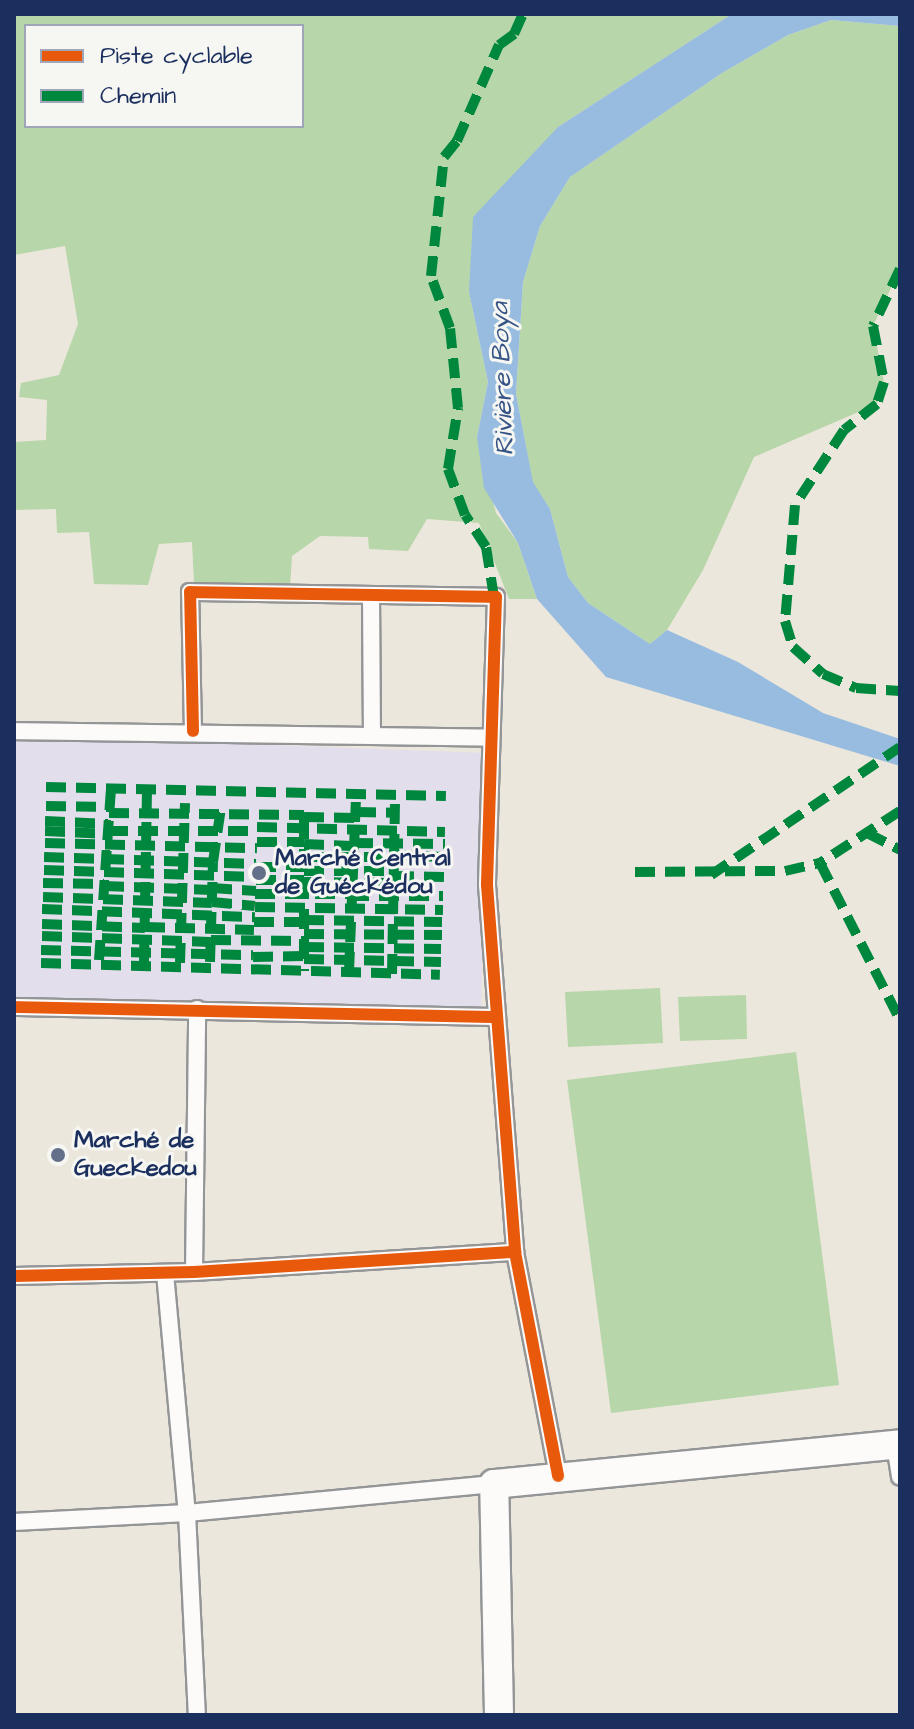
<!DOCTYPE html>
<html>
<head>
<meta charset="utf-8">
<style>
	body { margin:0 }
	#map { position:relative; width:914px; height:1729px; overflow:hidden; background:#ece7dc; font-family:"Architects Daughter",sans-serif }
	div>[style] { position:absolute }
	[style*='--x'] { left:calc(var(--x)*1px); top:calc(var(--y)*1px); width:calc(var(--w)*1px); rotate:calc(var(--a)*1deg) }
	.built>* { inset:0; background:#e3deeb }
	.green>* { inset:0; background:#b7d6a9 }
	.water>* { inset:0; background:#97bce0 }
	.roads { filter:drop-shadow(2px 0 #949597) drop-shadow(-2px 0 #949597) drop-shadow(0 2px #949597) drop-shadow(0 -2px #949597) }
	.street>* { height:16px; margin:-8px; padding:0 8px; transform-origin:8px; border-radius:8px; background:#fcfbfa }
	.highway>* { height:28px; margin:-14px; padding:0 14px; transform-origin:14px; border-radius:14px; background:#fcfbfa }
	.quiet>* { height:10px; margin-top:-5px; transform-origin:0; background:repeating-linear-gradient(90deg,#00873e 0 20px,transparent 0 30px) }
	.cycleway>* { height:12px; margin:-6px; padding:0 6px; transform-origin:6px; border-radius:6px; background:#e8590c }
	.dots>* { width:22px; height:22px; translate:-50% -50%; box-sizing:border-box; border:4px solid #f6f6f2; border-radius:50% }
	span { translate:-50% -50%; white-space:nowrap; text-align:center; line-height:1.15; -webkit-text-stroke:6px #f6f6f2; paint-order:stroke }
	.poi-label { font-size:24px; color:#1b2f5e; font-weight:700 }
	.left { translate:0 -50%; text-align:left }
	.water-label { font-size:26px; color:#355485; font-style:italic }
	.frame { position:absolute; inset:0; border:16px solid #1b2f5e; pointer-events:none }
	.legend { position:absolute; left:24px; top:24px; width:280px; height:104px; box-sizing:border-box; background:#f6f6f2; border:2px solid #9ea6b7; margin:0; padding:10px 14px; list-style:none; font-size:24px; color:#1b2f5e }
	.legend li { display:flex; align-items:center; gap:16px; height:40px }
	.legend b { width:40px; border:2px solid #9ea6b7 }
</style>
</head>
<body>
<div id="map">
	<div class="built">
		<i style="clip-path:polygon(14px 735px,487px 753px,481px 1017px,14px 997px)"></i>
	</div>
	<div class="green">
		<i style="clip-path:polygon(evenodd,14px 14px,732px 14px,558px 127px,469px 292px,488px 382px,477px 437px,496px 513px,518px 543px,537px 599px,509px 599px,479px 523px,427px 519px,408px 551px,369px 549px,368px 537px,320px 536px,292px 556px,290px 588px,194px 584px,192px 542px,159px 544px,148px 585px,94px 584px,89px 532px,57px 533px,56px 509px,14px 510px,14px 442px,46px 440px,47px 400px,19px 397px,21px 383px,59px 375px,78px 324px,65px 246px,14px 255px,14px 14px,26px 26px,302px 26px,302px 126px,26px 126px,26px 26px)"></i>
		<i style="clip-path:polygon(831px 20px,900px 26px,900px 269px,873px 326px,884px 382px,877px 404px,754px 457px,703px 570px,667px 630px,650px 644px,588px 603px,568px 577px,550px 509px,533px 483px,516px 394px,523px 282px,540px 226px,570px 177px,722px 73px,788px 35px)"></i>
		<i style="clip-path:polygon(660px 988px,663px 1043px,568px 1047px,565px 992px)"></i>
		<i style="clip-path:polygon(746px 995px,747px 1039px,680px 1041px,678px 997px)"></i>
		<i style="clip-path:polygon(796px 1052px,839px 1385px,611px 1413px,567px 1080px)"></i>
	</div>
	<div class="water">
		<i style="clip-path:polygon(732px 14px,900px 14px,900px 26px,831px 20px,788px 35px,722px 73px,570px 177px,540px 226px,523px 282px,516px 394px,533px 482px,550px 509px,568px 577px,588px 603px,650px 644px,667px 630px,738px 662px,823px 713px,900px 739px,900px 766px,606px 677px,537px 599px,518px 543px,484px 488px,477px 437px,488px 382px,469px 292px,473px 217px,558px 127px)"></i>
	</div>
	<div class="roads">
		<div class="street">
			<i style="--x:371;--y:595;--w:141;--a:89.6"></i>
			<i style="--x:14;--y:731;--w:476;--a:0.8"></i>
			<i style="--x:193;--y:731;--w:139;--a:-91.2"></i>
			<i style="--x:190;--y:592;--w:306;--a:0.9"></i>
			<i style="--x:496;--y:597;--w:288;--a:91.8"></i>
			<i style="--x:487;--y:885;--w:368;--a:85.6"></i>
			<i style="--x:515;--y:1252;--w:228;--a:79.1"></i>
			<i style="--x:14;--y:1007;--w:483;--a:1.2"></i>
			<i style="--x:194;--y:1272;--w:263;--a:-89.3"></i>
			<i style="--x:165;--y:1273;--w:241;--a:84.8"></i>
			<i style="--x:187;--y:1513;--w:202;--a:87.2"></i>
			<i style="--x:14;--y:1276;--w:180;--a:-1.3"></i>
			<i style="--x:194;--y:1272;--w:322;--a:-3.6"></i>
			<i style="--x:895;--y:1445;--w:32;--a:81"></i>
			<i style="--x:14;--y:1522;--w:173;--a:-3"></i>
			<i style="--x:187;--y:1513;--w:308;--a:-5.4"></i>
		</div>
		<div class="highway">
			<i style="--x:499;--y:1715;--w:231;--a:-91.2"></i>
			<i style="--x:494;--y:1484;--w:408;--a:-5.6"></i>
		</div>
	</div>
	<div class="quiet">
		<i style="--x:900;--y:269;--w:63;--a:115.3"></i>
		<i style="--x:873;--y:326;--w:57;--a:78.9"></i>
		<i style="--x:884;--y:382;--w:23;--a:108"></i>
		<i style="--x:877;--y:404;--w:42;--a:141.8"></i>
		<i style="--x:844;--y:430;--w:90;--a:123.2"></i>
		<i style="--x:795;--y:505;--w:116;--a:94.9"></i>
		<i style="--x:785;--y:621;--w:27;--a:73"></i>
		<i style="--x:793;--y:647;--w:40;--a:42"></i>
		<i style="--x:823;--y:674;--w:36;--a:23"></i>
		<i style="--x:856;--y:688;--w:44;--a:3.9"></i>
		<i style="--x:494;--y:597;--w:51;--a:-99.1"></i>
		<i style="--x:486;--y:547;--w:38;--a:-123"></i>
		<i style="--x:465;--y:515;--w:49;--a:-110.3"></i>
		<i style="--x:448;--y:469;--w:62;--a:-80.7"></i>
		<i style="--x:458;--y:408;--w:80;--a:-95.7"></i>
		<i style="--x:450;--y:328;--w:55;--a:-110.1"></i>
		<i style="--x:431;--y:276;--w:120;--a:-83.8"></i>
		<i style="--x:444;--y:157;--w:21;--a:-51"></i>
		<i style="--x:457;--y:141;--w:105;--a:-66.4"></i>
		<i style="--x:499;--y:45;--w:19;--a:-36"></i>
		<i style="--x:514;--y:34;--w:22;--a:-66"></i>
		<i style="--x:46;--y:787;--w:400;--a:1.3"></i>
		<i style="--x:46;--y:806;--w:64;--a:0.9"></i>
		<i style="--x:900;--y:811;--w:95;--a:147"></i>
		<i style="--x:820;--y:863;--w:176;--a:63"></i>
		<i style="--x:356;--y:812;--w:39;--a:1"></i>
		<i style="--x:109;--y:813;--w:195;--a:0.6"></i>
		<i style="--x:304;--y:817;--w:52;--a:1.1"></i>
		<i style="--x:304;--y:819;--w:152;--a:90"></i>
		<i style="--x:45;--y:821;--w:63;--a:2.7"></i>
		<i style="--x:257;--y:827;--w:188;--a:1.5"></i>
		<i style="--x:45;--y:831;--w:63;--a:2.7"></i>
		<i style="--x:108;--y:831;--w:149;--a:0"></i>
		<i style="--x:867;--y:833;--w:37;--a:27"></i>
		<i style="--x:257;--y:842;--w:47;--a:0"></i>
		<i style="--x:45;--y:843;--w:212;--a:1.4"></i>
		<i style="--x:353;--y:843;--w:92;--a:0.6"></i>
		<i style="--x:304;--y:844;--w:48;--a:2.4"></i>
		<i style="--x:394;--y:855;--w:50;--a:2.3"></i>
		<i style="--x:44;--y:857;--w:212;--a:1.9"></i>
		<i style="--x:304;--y:857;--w:90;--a:0"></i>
		<i style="--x:256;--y:867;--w:48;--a:0"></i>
		<i style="--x:44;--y:870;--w:212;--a:1.9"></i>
		<i style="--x:304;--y:871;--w:90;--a:0"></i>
		<i style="--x:635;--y:872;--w:150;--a:-0.4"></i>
		<i style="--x:785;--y:871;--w:36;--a:-13"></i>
		<i style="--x:711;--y:875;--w:228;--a:-34.1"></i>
		<i style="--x:394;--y:876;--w:50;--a:1.1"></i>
		<i style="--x:256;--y:880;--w:48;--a:0"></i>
		<i style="--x:304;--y:882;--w:90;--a:0.6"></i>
		<i style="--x:43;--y:883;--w:61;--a:0.9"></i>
		<i style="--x:104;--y:886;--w:108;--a:2.1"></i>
		<i style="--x:212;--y:888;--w:44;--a:3.9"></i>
		<i style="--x:255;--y:894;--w:94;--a:0"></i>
		<i style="--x:349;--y:896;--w:94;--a:0"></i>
		<i style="--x:43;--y:897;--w:169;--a:2"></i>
		<i style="--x:212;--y:902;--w:43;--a:5.3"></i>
		<i style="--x:255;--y:907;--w:188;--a:0.9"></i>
		<i style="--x:42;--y:909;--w:213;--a:2.2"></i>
		<i style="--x:304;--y:920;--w:138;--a:0.8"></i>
		<i style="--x:254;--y:922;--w:50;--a:0"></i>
		<i style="--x:42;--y:924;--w:103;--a:2.2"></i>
		<i style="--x:145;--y:927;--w:109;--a:1.6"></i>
		<i style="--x:304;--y:934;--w:138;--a:0.4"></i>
		<i style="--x:42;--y:936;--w:169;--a:2"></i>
		<i style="--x:211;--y:940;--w:93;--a:0.6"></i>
		<i style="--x:304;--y:947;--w:137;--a:0.8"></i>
		<i style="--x:41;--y:950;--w:212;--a:1.4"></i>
		<i style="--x:253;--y:957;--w:51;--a:-1.1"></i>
		<i style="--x:304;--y:959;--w:137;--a:1.3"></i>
		<i style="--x:99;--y:960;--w:172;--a:-86"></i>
		<i style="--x:144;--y:962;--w:172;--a:-89"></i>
		<i style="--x:210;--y:962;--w:100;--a:-88.3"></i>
		<i style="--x:213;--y:862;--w:55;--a:-81.6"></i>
		<i style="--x:41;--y:963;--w:399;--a:1.7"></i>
		<i style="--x:180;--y:963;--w:160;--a:-88.2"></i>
		<i style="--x:349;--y:972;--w:178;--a:-87.7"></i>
		<i style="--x:392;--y:974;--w:178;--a:-89"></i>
	</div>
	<div class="cycleway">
		<i style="--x:193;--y:731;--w:139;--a:-91.2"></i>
		<i style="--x:190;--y:592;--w:306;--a:0.9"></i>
		<i style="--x:496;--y:597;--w:288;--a:91.8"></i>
		<i style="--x:487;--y:885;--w:368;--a:85.6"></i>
		<i style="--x:515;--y:1252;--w:228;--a:79.1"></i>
		<i style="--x:14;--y:1007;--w:483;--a:1.2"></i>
		<i style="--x:14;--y:1276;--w:180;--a:-1.3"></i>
		<i style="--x:194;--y:1272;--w:322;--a:-3.6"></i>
	</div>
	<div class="dots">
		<i style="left:259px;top:873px;background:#646f8a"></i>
		<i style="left:58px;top:1155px;background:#646f8a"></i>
	</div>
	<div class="poi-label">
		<span class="left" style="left:275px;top:873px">Marché Central<br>de Guéckédou</span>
		<span class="left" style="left:74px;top:1155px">Marché de<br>Gueckedou</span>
	</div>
	<div class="water-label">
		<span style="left:503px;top:379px;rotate:-92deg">Rivière Boya</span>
	</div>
	<div class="frame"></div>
	<ul class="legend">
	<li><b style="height:10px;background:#e8590c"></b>Piste cyclable</li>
	<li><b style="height:10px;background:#00873e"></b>Chemin</li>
	</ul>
</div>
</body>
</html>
